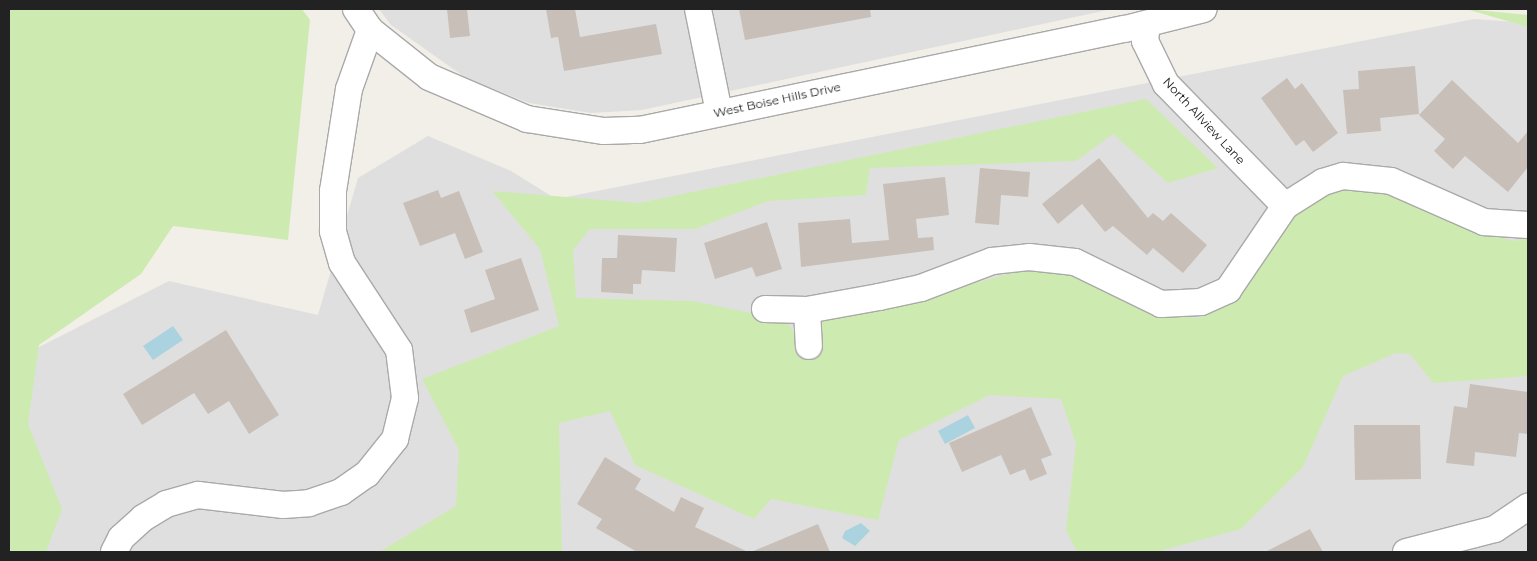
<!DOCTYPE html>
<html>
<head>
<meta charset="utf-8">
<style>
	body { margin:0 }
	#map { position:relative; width:1537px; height:561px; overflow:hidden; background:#f2efe9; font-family:Montserrat,sans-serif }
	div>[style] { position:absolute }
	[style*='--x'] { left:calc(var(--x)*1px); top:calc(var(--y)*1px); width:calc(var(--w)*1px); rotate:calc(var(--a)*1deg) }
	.residential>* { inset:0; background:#e0dfdf }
	.grass>* { inset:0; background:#cdebb0 }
	.water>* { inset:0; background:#aad3df }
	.building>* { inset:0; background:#c7bfb8 }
	.roads { filter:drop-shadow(1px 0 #a9a9a9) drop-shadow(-1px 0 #a9a9a9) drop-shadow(0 1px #a9a9a9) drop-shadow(0 -1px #a9a9a9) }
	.minor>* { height:26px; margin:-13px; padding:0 13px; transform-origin:13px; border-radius:13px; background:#fff }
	span { translate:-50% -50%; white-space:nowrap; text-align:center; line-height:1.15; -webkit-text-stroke:4.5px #fff; paint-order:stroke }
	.street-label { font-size:12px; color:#222 }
	.frame { position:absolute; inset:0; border:10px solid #222; pointer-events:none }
</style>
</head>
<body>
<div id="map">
	<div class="residential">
		<i style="clip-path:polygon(379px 9px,1112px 9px,642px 110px,591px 113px,529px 103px,466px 78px,391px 25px)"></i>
		<i style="clip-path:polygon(1474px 19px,1528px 23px,1528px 552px,9px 552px,9px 332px,37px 348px,169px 281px,318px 315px,358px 178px,428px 136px,511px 171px,556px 199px)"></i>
	</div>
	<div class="grass">
		<i style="clip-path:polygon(9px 9px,302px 9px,310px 20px,288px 240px,173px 226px,141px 274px,39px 345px,28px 424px,62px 509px,46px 552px,9px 552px)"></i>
		<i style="clip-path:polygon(1466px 9px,1528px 15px,1528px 27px)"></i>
		<i style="clip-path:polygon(1146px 99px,1218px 168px,1168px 183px,1113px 134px,1076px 161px,870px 168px,866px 195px,768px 201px,695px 229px,590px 229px,573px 250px,576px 298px,692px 301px,786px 320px,804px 348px,826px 314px,905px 303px,1029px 268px,1075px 274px,1150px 314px,1199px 318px,1236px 298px,1297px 213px,1325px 192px,1354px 184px,1384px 191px,1470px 230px,1514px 241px,1528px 237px,1528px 376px,1433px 383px,1410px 354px,1396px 353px,1343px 376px,1303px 467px,1241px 529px,1156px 552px,1077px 552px,1066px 530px,1076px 444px,1061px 399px,990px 395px,899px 440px,878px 520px,771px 499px,754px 519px,635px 465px,610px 411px,559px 423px,562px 552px,379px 552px,456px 506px,459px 450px,422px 379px,559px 326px,540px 249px,492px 191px,639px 203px)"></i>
	</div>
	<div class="water">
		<i style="clip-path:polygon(173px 326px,183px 340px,153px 360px,143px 346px)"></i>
		<i style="clip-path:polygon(968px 415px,975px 428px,945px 444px,938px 431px)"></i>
		<i style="clip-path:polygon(861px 523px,870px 531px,855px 546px,842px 538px,845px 531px)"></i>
	</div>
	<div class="building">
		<i style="clip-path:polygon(447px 9px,467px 9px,470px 36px,450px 38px)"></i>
		<i style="clip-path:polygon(546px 9px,575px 9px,580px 37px,656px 24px,662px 54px,564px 71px,558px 37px,551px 38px)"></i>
		<i style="clip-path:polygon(739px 9px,870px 9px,871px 17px,745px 40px)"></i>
		<i style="clip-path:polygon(1415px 66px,1419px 114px,1380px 118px,1381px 131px,1347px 134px,1343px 90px,1359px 89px,1358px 71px)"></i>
		<i style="clip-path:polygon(1287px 78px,1295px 89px,1302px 83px,1338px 133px,1313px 152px,1304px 140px,1296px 146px,1261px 98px)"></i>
		<i style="clip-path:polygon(1452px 80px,1518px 143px,1528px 131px,1528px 167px,1508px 192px,1465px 156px,1453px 169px,1434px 151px,1445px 139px,1419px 115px)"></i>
		<i style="clip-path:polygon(1099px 158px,1148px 218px,1153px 213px,1163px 221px,1171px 213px,1207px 245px,1183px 273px,1153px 248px,1147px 255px,1113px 226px,1105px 232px,1082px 204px,1058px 224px,1042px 204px)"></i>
		<i style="clip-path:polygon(980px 168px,1030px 172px,1028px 197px,1001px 195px,999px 225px,975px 223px)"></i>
		<i style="clip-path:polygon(945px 177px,949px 215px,916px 219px,918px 238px,933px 237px,934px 250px,801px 267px,798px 223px,850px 219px,852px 243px,889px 240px,883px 184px)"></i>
		<i style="clip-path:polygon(438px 190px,441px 198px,459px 191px,483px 252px,465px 259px,455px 233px,420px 246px,403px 203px)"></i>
		<i style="clip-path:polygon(767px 222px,782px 269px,756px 277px,752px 267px,715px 279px,704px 243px)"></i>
		<i style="clip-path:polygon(618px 235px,677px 238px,675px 272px,642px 270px,641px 284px,633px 284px,633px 294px,601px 292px,602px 258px,617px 258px)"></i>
		<i style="clip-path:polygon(521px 258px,539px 310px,471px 333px,464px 310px,495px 299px,485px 270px)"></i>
		<i style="clip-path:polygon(226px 330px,279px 415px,249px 434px,229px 401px,208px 414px,194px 393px,142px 425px,123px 394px)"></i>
		<i style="clip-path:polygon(1470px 384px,1528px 392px,1528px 434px,1519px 433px,1516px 457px,1475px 452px,1474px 466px,1446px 463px,1454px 406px,1467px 408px)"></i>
		<i style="clip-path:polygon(1031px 407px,1052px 455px,1041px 459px,1047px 474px,1030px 481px,1025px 469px,1010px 475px,1001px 455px,962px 472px,949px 443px)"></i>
		<i style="clip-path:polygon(1354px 425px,1420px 425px,1421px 479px,1355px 480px)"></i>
		<i style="clip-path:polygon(605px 457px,641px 479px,635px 489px,674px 512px,681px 497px,704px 508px,695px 527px,748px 552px,637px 552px,596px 528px,602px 519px,577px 504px)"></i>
		<i style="clip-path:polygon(818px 524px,830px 552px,751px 552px)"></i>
		<i style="clip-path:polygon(1310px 529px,1323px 552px,1265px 552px)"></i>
	</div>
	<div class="roads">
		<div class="minor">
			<i style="--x:356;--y:9;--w:25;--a:56"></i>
			<i style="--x:370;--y:30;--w:75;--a:38.5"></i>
			<i style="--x:429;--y:77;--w:107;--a:23.2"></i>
			<i style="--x:527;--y:119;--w:78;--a:8.9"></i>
			<i style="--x:604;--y:131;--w:36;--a:-2"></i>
			<i style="--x:640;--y:130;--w:495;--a:-11.8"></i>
			<i style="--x:1125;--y:29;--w:81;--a:-14.2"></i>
			<i style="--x:698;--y:9;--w:105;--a:78.5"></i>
			<i style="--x:1147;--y:24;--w:17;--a:97"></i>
			<i style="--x:1145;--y:41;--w:48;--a:64"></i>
			<i style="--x:1166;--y:84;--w:170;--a:45.7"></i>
			<i style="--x:765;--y:309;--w:42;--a:1.4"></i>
			<i style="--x:807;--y:310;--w:73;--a:-10.2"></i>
			<i style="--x:879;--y:297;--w:43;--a:-12.1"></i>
			<i style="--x:921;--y:288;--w:76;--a:-20.8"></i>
			<i style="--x:992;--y:261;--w:37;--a:-6"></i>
			<i style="--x:1029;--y:257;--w:46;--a:6.2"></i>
			<i style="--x:1075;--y:262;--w:96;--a:26"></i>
			<i style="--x:1161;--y:304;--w:40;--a:-2.9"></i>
			<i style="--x:1201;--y:302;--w:30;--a:-24"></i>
			<i style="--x:1228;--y:290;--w:102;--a:-55.8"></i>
			<i style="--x:1285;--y:206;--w:45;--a:-32.3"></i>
			<i style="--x:1323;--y:182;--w:21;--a:-17"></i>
			<i style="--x:1343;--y:176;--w:48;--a:5.9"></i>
			<i style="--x:1391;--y:181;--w:102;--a:23.8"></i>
			<i style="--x:1484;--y:222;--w:44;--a:3.9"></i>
			<i style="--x:807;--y:310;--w:36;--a:87"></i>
			<i style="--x:114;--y:552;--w:16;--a:-63"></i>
			<i style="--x:121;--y:538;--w:30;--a:-42"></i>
			<i style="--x:143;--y:518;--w:27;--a:-31"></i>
			<i style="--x:166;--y:504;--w:33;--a:-16"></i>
			<i style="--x:198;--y:495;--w:86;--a:6.7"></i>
			<i style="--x:283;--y:505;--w:26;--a:-4"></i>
			<i style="--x:309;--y:503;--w:34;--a:-19"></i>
			<i style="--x:341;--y:492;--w:32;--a:-35"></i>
			<i style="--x:367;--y:474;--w:45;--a:-51.3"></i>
			<i style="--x:395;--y:439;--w:42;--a:-76.3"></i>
			<i style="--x:405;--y:398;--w:48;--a:-97.1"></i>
			<i style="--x:399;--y:350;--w:104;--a:-123.2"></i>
			<i style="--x:342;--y:263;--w:33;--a:-106"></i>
			<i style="--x:333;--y:231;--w:40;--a:-90"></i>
			<i style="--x:333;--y:191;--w:103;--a:-81.1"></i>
			<i style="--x:349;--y:89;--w:63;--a:-70.4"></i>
			<i style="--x:1406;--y:552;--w:92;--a:-14.5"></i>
			<i style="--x:1495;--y:529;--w:40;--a:-34"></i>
		</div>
	</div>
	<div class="street-label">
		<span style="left:777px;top:100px;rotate:-12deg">West Boise Hills Drive</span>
		<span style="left:1204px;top:121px;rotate:47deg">North Allview Lane</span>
	</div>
	<div class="frame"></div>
</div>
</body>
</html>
